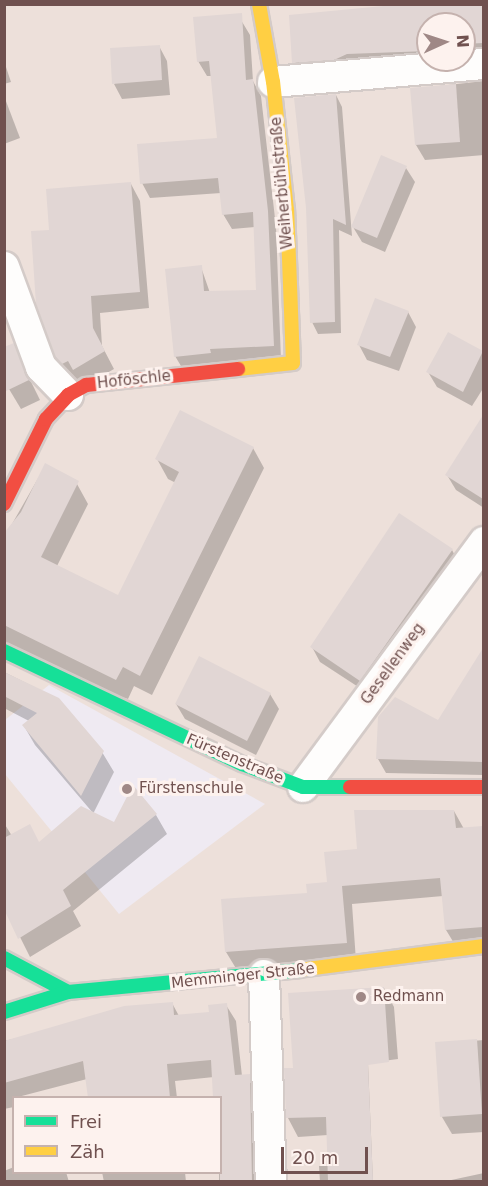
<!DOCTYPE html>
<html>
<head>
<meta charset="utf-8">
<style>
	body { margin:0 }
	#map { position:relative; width:488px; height:1186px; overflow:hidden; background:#f5efec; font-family:"DejaVu Sans",sans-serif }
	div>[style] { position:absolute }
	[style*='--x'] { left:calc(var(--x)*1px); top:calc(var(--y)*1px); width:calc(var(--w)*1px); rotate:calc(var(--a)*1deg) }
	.residential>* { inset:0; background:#ede0da }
	.education>* { inset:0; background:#efeaf2 }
	.shadow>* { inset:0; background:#0003 }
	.building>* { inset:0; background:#e1d6d4 }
	.roads { filter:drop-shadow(2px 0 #d4cbc8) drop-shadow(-2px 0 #d4cbc8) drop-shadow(0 2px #d4cbc8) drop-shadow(0 -2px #d4cbc8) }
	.street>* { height:30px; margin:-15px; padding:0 15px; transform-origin:15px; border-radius:15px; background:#fefdfc }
	.fast>* { height:14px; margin:-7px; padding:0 7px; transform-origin:7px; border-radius:7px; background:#16e098 }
	.slow>* { height:14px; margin:-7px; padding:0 7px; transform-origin:7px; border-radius:7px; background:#ffcf43 }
	.jam>* { height:14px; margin:-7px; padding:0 7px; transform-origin:7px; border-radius:7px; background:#f24e42 }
	.dots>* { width:16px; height:16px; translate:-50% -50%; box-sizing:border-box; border:3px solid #fdf2ee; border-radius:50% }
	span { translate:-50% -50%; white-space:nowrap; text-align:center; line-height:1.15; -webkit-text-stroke:6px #fdf2ee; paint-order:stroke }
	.street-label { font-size:15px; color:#70514f }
	.poi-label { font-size:15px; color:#70514f }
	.left { translate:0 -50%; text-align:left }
	.frame { position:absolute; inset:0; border:6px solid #70514f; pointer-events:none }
	.legend { position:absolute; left:12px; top:1096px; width:210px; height:78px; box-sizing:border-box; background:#fdf2ee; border:2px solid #c5b2ae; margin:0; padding:8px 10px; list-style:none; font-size:18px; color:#70514f }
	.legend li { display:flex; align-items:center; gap:12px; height:30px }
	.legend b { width:30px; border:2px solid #c5b2ae }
	.north { position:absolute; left:416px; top:12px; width:60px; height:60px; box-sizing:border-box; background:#fdf2ee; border:2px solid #c5b2ae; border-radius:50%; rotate:87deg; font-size:16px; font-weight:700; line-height:24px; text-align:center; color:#70514f }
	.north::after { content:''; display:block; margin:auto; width:21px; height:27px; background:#9f8886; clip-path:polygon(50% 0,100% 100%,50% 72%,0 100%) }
	.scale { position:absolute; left:281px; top:1147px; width:87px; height:27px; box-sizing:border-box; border:3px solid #70514f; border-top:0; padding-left:8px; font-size:18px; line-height:21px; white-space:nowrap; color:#70514f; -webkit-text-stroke:4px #fdf2ee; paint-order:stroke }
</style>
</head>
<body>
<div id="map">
	<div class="residential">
		<i style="clip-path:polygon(evenodd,5px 5px,483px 5px,483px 1181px,5px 1181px,5px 5px,428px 24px,464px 24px,464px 60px,428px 60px,428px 24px,5px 5px,14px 1098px,220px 1098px,220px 1172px,14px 1172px,14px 1098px)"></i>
	</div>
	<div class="education">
		<i style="clip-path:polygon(49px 685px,265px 804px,119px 914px,5px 774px,5px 720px)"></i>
	</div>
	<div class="shadow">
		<i style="clip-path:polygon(evenodd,431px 4px,484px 4px,484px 64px,302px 77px,294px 63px,431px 4px,428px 24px,464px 24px,464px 60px,428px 60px,428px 24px)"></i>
		<i style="clip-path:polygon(241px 20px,250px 35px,253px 81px,261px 96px,276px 227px,281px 360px,184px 371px,175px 356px,201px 267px,210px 293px,258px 292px,255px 227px,232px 229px,223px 214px,221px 193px,150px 198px,142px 183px,219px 139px,212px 76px,207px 76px,198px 61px)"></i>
		<i style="clip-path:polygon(159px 46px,167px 61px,170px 95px,122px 99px,114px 84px)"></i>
		<i style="clip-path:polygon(4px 61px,11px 82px,4px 84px)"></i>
		<i style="clip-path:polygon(484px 81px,484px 155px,425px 160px,416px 145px,412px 89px)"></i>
		<i style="clip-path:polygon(336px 95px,342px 107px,352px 236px,339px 230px,341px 333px,318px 334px,312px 322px)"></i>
		<i style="clip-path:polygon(4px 96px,20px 138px,4px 144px)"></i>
		<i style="clip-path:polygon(406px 168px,415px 182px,385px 252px,362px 242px,353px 227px)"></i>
		<i style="clip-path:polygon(131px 184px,140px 201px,149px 308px,100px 313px,102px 346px,114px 369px,84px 386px,68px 375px,57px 357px,51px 231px)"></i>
		<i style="clip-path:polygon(408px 312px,416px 327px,399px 371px,367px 360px,359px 345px)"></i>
		<i style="clip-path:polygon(448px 334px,484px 353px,484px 387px,472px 406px,437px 387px,428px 372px)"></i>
		<i style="clip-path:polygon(13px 345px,40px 400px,21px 409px,6px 384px)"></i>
		<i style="clip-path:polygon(474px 432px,484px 438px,484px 508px,456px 490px,447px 475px)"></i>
		<i style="clip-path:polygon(253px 448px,264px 468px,152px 695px,134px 686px,128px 699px,4px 659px,4px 538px,44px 468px,77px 484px,88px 504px,57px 566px,119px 597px,176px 483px,168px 479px,157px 459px)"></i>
		<i style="clip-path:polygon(452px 550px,460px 565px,369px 694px,320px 662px,312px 647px)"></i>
		<i style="clip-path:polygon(475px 664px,484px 669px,484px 775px,386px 773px,378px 759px,379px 718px,438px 722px)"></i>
		<i style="clip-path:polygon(4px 672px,58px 699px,102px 752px,114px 772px,93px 814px,115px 824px,156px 815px,167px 834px,73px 911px,81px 926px,30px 957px,4px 905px,4px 823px,12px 836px,39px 844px,93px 813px,35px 745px,24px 726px,29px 721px,4px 708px)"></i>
		<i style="clip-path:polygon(270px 694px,279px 709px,256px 755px,185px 719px,176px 704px)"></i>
		<i style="clip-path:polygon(454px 811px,464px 829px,484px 827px,484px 946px,457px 948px,446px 930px,443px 896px,352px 904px,356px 961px,237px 970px,226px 952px,328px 884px,359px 851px)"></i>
		<i style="clip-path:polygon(384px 988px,394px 1007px,398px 1059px,368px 1063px,373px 1182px,320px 1182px,319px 1166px,329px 1166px,328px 1135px,298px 1137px,288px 1118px,294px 1069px)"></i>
		<i style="clip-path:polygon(172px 1003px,179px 1016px,210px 1013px,226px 1005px,236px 1021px,242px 1076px,249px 1076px,259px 1092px,261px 1182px,219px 1182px,220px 1098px,214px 1077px,175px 1081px,177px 1098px,90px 1098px,87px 1079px,14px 1098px,14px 1107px,4px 1109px,4px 1041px)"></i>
		<i style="clip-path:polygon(484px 1040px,484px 1132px,452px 1134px,442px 1117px,436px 1044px)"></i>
		<i style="clip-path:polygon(14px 1167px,14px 1172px,66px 1172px,69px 1182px,4px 1182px,4px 1171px)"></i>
		<i style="clip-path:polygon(102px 1172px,185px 1172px,186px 1182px,104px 1182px)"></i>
		<i style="clip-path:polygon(484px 1173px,484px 1182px,442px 1182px)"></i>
	</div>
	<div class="building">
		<i style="clip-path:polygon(404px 4px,483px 4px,483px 43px,464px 44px,464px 24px,428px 24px,428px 51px,347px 54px,334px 60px,292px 63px,289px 15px)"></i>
		<i style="clip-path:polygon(242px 13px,246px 80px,253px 79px,254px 85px,268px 211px,274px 346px,210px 349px,211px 353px,174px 357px,165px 269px,202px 265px,204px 291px,256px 290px,253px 212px,222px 215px,218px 178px,140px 184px,137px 144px,217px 138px,209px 61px,197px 62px,193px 17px)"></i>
		<i style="clip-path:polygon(160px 45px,162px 80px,112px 84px,110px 48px)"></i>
		<i style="clip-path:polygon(456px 84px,460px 142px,415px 145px,410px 88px)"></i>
		<i style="clip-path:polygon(336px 94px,346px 225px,333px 219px,335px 322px,310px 323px,306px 208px,294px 98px)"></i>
		<i style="clip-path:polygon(381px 155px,407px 166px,377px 238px,351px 227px)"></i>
		<i style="clip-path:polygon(131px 182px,140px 292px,91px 296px,93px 328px,105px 351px,73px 370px,68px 361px,62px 364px,56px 358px,36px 304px,31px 231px,49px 230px,46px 189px)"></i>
		<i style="clip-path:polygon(375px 298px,409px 311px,390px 357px,357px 345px)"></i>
		<i style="clip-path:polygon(448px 332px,483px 351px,463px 392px,426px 372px)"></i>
		<i style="clip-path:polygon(14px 343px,29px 380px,4px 392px,4px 347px)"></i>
		<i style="clip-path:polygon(180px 410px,254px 447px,140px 676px,123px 667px,116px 680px,4px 625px,4px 533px,21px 512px,45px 463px,79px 481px,41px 557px,118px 595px,179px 472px,155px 459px)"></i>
		<i style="clip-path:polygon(483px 415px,483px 499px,445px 475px)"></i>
		<i style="clip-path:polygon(399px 513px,453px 549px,360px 681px,310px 647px)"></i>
		<i style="clip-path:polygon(483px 648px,483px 762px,376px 759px,378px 717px,395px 697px,438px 720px)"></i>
		<i style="clip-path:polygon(199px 656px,271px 693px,247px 741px,175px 704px)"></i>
		<i style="clip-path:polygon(4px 672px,59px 698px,104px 751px,81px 796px,22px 725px,37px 713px,4px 696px)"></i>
		<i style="clip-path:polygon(133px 785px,157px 814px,63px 890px,71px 906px,18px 939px,4px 909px,4px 838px,30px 824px,39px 842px,81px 806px,114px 822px)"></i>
		<i style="clip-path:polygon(354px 810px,454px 810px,456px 828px,483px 826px,483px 927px,445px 930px,440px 878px,342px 886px,347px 943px,225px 952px,221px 899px,307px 893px,306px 884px,327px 882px,324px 852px,357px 849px)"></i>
		<i style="clip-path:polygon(384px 987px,389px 1062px,368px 1065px,373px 1182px,328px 1182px,326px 1117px,286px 1118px,284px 1068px,293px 1068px,288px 993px)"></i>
		<i style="clip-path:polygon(173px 1002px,174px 1015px,209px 1012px,208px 1005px,227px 1003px,235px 1075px,250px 1074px,252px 1182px,220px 1182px,220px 1098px,213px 1098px,211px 1060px,167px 1064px,170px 1098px,88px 1098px,83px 1061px,4px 1083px,4px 1041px,124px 1006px)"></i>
		<i style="clip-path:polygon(477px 1039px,482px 1114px,440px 1117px,435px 1042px)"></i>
	</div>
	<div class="roads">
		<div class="street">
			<i style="--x:273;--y:82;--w:212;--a:-4.9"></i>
			<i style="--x:4;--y:267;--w:107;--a:69.7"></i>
			<i style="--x:41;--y:367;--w:39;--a:46"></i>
			<i style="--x:303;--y:787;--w:305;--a:-53.5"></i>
			<i style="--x:264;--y:975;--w:207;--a:88.1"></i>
		</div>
		<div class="fast">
			<i style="--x:4;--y:651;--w:263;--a:25.4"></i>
			<i style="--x:242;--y:764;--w:65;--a:20.7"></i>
			<i style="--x:303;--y:787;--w:47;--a:0"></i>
			<i style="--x:4;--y:958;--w:72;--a:28"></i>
			<i style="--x:4;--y:1012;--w:67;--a:-17.4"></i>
			<i style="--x:68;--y:992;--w:232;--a:-5.4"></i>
		</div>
		<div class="slow">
			<i style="--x:238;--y:369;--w:55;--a:-6.2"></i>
			<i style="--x:293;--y:363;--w:153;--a:-92.2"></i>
			<i style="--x:287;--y:210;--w:129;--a:-96.2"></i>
			<i style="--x:273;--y:82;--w:79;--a:-100.2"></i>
			<i style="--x:299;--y:970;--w:187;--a:-7.4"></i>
		</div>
		<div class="jam">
			<i style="--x:4;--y:504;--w:95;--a:-63.7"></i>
			<i style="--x:46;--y:419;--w:33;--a:-47"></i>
			<i style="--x:68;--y:395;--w:21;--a:-29"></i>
			<i style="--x:86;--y:385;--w:153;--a:-6"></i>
			<i style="--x:350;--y:787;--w:134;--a:0"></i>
		</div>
	</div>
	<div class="dots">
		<i style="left:127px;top:789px;background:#9f8886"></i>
		<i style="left:361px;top:997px;background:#9f8886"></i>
	</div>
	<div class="street-label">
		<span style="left:282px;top:183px;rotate:-95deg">Weiherbühlstraße</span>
		<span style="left:134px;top:380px;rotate:-6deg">Hoföschle</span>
		<span style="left:393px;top:664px;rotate:-54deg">Gesellenweg</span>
		<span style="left:235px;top:759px;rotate:23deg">Fürstenstraße</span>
		<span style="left:243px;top:976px;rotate:-6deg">Memminger Straße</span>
	</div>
	<div class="poi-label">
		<span class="left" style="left:139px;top:789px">Fürstenschule</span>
		<span class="left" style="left:373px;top:997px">Redmann</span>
	</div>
	<div class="frame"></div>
	<ul class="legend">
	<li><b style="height:8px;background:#16e098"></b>Frei</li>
	<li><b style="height:8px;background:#ffcf43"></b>Zäh</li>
	</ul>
	<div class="north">N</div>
	<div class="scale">20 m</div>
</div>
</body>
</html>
